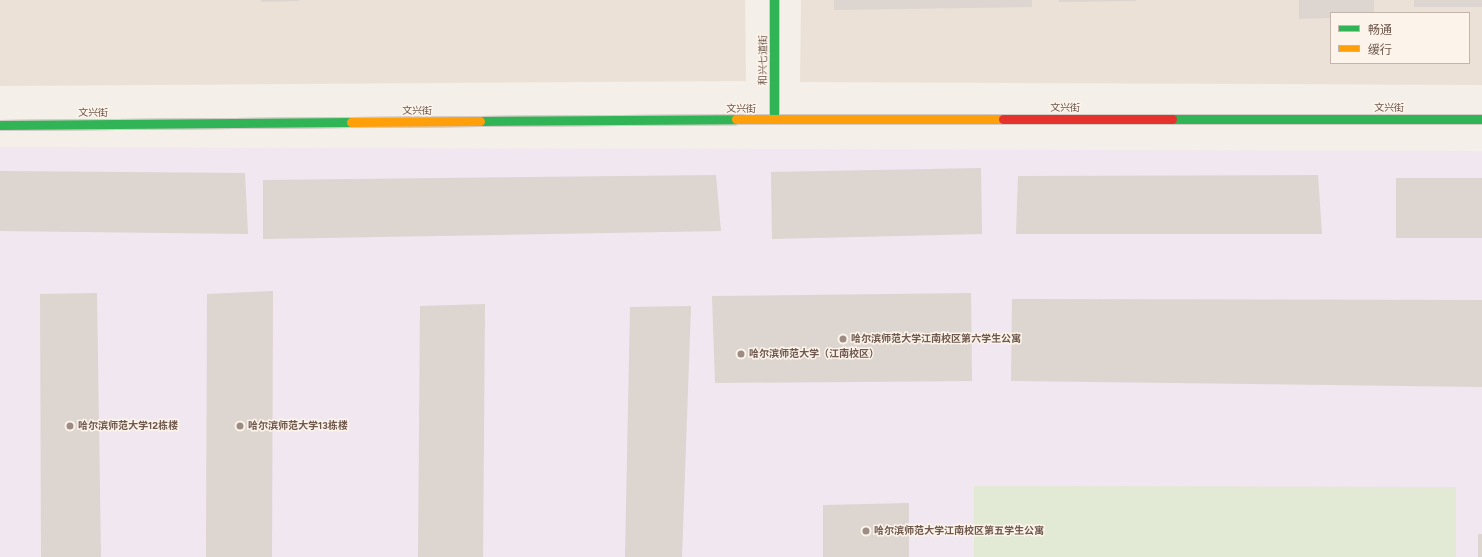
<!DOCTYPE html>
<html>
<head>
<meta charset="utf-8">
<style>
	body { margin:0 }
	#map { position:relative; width:1482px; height:557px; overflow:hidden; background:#f4efe9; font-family:Figtree,"Noto Sans SC",sans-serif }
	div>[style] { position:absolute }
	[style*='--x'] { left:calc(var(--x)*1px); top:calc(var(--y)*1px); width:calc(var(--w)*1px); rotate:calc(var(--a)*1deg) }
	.residential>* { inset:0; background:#ece1d7 }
	.education>* { inset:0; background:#f0e7f0 }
	.green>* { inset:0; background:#e2e9d5 }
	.building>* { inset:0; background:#ddd5cf }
	.roads { filter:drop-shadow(1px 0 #d3ccc6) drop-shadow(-1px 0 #d3ccc6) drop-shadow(0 1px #d3ccc6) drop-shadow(0 -1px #d3ccc6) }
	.fast>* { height:9px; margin:-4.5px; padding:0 4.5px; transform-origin:4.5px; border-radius:4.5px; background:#30b455 }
	.slow>* { height:9px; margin:-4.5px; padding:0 4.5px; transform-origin:4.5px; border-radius:4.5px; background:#ff9f0a }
	.jam>* { height:9px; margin:-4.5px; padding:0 4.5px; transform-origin:4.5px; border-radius:4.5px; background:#e5322d }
	.dots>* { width:11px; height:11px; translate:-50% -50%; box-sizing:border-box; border:2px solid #fcf4ea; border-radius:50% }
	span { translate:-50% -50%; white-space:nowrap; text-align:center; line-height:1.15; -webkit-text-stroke:3px #fcf4ea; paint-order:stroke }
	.street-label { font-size:10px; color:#6e574d }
	.poi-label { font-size:10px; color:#6e574d; font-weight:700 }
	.left { translate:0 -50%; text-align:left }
	.legend { position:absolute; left:1330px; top:12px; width:140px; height:52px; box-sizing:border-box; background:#fcf4ea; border:1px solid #c3b5ab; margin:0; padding:5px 7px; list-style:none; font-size:12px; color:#6e574d }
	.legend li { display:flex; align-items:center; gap:8px; height:20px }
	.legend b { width:20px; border:1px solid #c3b5ab }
</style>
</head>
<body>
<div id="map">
	<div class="residential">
		<i style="clip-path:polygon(0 0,745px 0,746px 81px,0 86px)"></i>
		<i style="clip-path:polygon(evenodd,801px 0,1482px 0,1482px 85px,800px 82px,801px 0,1331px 13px,1469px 13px,1469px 63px,1331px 63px,1331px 13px)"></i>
	</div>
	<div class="education">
		<i style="clip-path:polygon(0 147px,1482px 151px,1482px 557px,0 557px)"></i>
	</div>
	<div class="green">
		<i style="clip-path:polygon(974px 486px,1456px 487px,1456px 557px,974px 557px)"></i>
	</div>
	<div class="building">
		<i style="clip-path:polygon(261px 0,299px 0,299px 1px,261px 2px)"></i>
		<i style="clip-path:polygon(834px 0,1032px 0,1032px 7px,834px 10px)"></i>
		<i style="clip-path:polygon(1059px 0,1136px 0,1136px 1px,1059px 2px)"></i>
		<i style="clip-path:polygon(1299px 0,1374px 0,1374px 13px,1331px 13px,1331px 18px,1299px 19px)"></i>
		<i style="clip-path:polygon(1414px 0,1482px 0,1482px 7px,1414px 7px)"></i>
		<i style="clip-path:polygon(981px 168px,982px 234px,772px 239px,771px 172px)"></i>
		<i style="clip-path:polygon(0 171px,245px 173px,248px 234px,0 231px)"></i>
		<i style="clip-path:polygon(716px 175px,721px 231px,263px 239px,263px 180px)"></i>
		<i style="clip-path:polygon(1318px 175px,1322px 234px,1016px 234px,1018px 176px)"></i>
		<i style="clip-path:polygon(1396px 178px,1482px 178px,1482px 238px,1396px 238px)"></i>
		<i style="clip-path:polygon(273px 291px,272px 557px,206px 557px,207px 294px)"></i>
		<i style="clip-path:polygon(97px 293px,101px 557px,41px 557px,40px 294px)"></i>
		<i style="clip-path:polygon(971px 293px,972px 381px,715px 383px,712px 296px)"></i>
		<i style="clip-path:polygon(1012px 299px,1482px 300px,1482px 387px,1011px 381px)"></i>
		<i style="clip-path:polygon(485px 304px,483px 557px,418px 557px,420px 306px)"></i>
		<i style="clip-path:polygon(691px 306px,682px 557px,625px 557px,630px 307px)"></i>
		<i style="clip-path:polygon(909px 503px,909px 557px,823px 557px,823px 505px)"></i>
		<i style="clip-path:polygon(1478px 534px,1482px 534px,1482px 557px,1478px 557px)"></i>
	</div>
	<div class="roads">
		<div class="fast">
			<i style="--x:774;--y:0;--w:119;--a:90"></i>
			<i style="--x:1172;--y:119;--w:310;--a:0"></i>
			<i style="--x:480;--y:121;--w:256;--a:-0.4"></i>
			<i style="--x:0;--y:125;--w:351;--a:-0.5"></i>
		</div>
		<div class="slow">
			<i style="--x:736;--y:119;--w:267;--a:0"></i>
			<i style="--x:351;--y:122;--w:129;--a:-0.4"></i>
		</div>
		<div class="jam">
			<i style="--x:1003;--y:119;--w:169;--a:0"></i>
		</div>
	</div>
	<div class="dots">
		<i style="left:843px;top:339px;background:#9d8c84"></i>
		<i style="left:741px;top:354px;background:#9d8c84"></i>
		<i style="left:70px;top:426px;background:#9d8c84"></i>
		<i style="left:240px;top:426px;background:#9d8c84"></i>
		<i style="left:866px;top:531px;background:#9d8c84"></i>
	</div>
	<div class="street-label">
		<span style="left:763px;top:60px;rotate:-90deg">和兴七道街</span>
		<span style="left:1065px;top:108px">文兴街</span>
		<span style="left:1389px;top:108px">文兴街</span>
		<span style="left:741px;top:109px">文兴街</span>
		<span style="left:417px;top:111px">文兴街</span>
		<span style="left:93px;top:113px">文兴街</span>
	</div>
	<div class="poi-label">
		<span class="left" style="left:851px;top:339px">哈尔滨师范大学江南校区第六学生公寓</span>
		<span class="left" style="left:749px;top:354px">哈尔滨师范大学（江南校区）</span>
		<span class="left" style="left:78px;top:426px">哈尔滨师范大学12栋楼</span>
		<span class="left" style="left:248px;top:426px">哈尔滨师范大学13栋楼</span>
		<span class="left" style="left:874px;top:531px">哈尔滨师范大学江南校区第五学生公寓</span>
	</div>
	<ul class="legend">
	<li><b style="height:5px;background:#30b455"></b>畅通</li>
	<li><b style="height:5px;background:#ff9f0a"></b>缓行</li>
	</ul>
</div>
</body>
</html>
